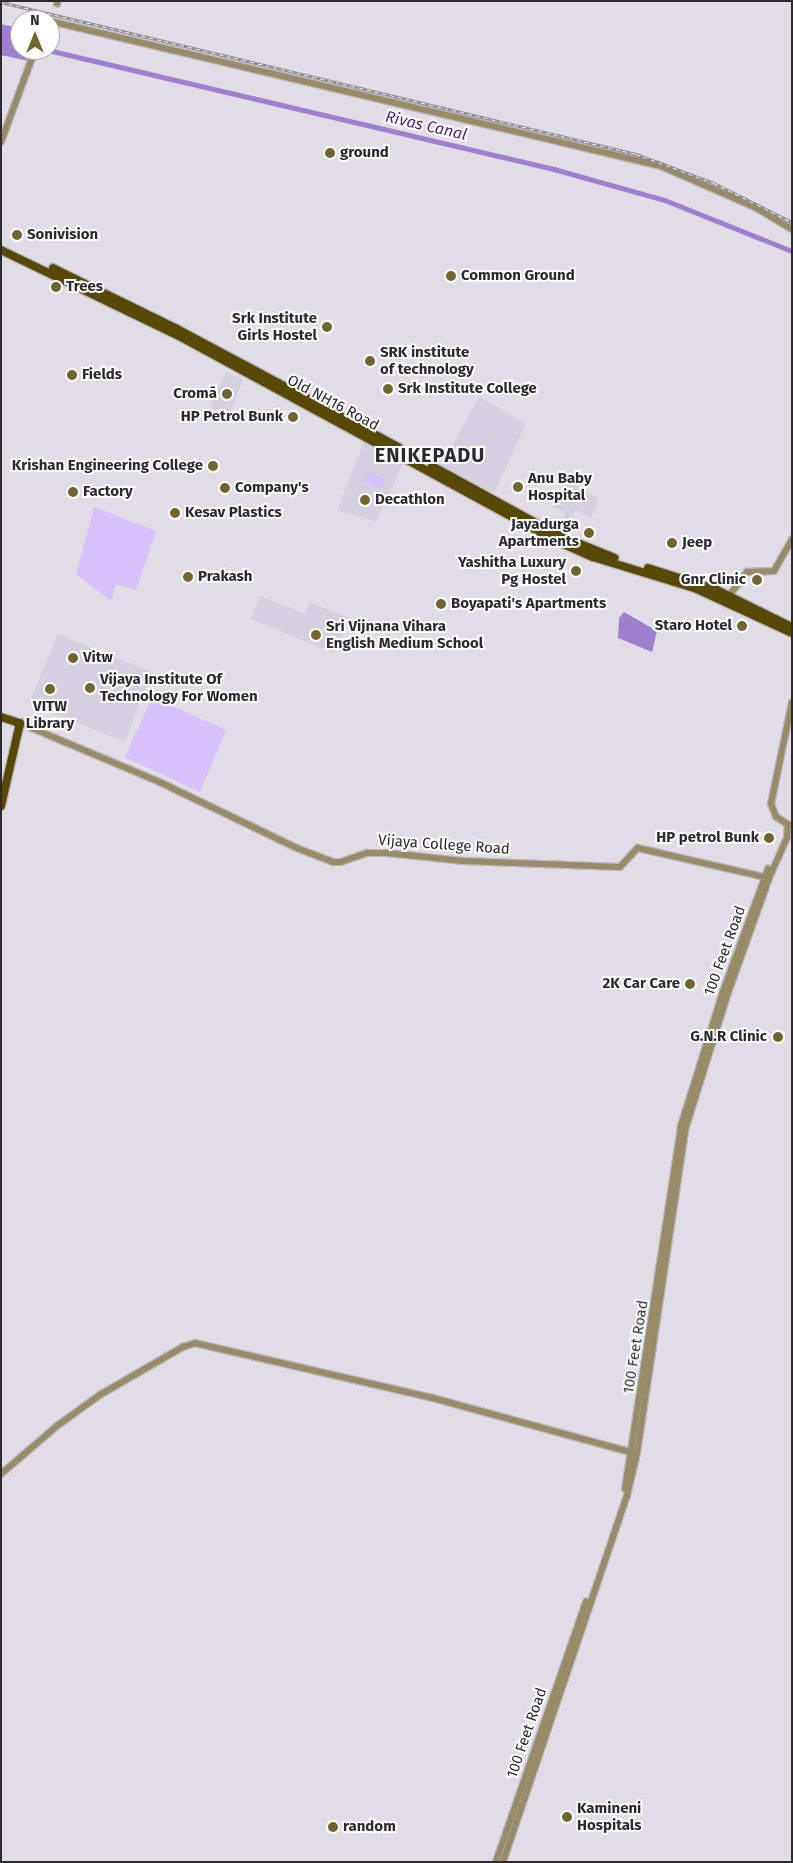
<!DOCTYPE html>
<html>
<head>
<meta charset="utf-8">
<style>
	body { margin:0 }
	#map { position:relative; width:793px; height:1863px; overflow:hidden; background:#e0dde6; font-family:"Fira Sans",sans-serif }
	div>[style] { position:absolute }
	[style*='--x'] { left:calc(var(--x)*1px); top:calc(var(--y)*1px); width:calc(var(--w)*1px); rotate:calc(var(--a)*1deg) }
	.built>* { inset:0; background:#d5d0df }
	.green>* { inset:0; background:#d6c1fb }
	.water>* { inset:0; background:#9f80cf }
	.canal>* { height:4.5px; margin:-2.25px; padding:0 2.25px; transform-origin:2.25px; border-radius:2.25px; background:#9f80cf }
	.roads { filter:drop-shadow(1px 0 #bcb9c1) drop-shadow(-1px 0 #bcb9c1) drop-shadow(0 1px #bcb9c1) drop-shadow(0 -1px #bcb9c1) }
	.minor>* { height:5.5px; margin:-2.75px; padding:0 2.75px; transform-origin:2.75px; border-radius:2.75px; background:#978c67 }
	.major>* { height:8px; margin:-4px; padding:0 4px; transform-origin:4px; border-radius:4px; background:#584805 }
	.rail>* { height:3px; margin-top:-1.5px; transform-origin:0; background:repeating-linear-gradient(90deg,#fff 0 4px,#88868c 0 8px); box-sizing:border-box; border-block:1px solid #88868c }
	.dots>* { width:14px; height:14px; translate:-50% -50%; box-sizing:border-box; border:2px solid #fff; border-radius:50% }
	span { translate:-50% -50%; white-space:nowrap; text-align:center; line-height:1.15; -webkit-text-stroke:4px #fff; paint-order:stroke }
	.poi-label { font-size:15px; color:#2b2a2d; font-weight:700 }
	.left { translate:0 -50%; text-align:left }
	.right { translate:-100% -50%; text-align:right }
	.street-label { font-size:15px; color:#2b2a2d }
	.water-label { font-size:16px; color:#4f227f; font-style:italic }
	.district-label { font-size:20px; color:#2b2a2d; font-weight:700; letter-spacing:1px }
	.frame { position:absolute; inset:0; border:2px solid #2b2a2d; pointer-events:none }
	.north { position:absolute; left:10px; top:10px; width:50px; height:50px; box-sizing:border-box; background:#fff; border:1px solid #aaaaab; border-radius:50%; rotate:0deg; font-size:14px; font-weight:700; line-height:20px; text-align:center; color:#2b2a2d }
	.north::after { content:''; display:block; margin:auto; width:18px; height:22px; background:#726431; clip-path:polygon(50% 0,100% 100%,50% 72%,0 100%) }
</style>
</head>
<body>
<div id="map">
	<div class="built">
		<i style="clip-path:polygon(226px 372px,243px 380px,229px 415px,210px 407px)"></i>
		<i style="clip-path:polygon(479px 397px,526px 424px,494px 493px,441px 465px)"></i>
		<i style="clip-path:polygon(364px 441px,404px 461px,376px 522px,337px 510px)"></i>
		<i style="clip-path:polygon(567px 480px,599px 499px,591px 518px,576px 510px,561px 534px,555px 531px,565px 513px,553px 506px)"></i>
		<i style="clip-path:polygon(260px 596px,305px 614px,310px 602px,349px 618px,334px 653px,251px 619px)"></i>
		<i style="clip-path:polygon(58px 634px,151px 672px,125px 742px,29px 703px)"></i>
	</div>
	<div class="green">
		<i style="clip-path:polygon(368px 472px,385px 479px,381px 489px,364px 482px)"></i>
		<i style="clip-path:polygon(94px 507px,156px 531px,136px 590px,116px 584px,111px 601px,76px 574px)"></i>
		<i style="clip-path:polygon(152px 697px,226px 730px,200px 792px,125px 757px)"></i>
	</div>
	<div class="water">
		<i style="clip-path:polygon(1px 24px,20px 28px,20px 50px,32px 50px,28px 61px,1px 55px)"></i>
		<i style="clip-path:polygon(624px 612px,657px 631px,652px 652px,618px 638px,619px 618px)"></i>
	</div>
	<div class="canal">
		<i style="--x:48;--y:50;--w:520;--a:13.23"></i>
		<i style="--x:554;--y:169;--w:115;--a:15.6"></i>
		<i style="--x:665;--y:200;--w:137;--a:21.9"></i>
	</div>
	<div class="roads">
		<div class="minor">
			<i style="--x:57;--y:4;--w:3;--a:-72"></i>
			<i style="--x:46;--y:20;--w:632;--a:13.35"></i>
			<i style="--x:661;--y:166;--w:105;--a:23.6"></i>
			<i style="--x:757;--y:208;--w:41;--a:31"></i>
			<i style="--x:1;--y:142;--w:98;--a:-69.7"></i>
			<i style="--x:729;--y:596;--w:30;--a:-53"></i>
			<i style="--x:747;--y:572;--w:27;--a:-2"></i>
			<i style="--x:774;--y:571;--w:36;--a:-60"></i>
			<i style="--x:20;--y:723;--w:154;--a:22.9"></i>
			<i style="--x:162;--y:783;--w:150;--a:25.7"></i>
			<i style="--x:297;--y:848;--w:39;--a:21"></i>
			<i style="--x:333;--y:862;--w:8;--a:0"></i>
			<i style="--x:341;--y:862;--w:28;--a:-19"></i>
			<i style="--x:367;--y:853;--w:20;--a:0"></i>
			<i style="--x:387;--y:853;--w:77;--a:5.9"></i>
			<i style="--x:464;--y:861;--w:156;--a:2.2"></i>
			<i style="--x:620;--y:867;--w:26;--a:-47"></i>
			<i style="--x:638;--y:848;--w:130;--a:12.9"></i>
			<i style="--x:1;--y:1474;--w:74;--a:-40.6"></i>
			<i style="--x:57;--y:1426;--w:53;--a:-35.8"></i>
			<i style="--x:100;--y:1395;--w:96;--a:-30"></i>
			<i style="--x:183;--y:1347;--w:13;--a:-18"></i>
			<i style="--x:195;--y:1343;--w:244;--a:13"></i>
			<i style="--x:433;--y:1398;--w:208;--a:15.3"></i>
			<i style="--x:625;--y:1489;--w:367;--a:-81.2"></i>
			<i style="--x:681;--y:1126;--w:140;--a:-72.6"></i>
			<i style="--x:723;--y:992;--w:131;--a:-69.9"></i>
			<i style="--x:496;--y:1862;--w:275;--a:-70.9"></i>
			<i style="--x:503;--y:1862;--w:386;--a:-71.3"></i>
			<i style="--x:627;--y:1496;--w:44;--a:-76.9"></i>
			<i style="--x:637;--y:1453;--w:330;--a:-81.5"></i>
			<i style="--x:686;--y:1127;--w:137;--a:-72.6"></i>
			<i style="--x:727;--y:996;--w:127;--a:-70.3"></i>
			<i style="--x:770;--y:876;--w:42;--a:-65.9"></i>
			<i style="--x:787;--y:838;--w:13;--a:-86"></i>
			<i style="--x:788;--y:825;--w:14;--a:-146"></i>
			<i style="--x:776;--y:817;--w:14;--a:-111"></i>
			<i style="--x:771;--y:804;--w:103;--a:-78.3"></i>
		</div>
		<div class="major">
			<i style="--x:1;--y:250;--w:195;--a:25.8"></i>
			<i style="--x:177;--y:335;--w:434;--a:28.5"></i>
			<i style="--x:559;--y:542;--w:37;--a:24"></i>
			<i style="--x:593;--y:557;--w:109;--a:17.1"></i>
			<i style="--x:697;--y:589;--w:105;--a:24.9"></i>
			<i style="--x:53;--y:268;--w:138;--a:26.2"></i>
			<i style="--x:177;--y:329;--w:251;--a:28.1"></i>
			<i style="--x:432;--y:466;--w:144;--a:28.7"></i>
			<i style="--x:558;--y:535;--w:61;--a:22"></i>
			<i style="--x:648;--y:568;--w:72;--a:17.7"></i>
			<i style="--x:717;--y:590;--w:84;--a:26.3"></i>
			<i style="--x:1;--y:717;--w:20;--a:18"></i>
			<i style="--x:20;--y:723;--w:85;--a:102.9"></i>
		</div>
	</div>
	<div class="rail">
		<i style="--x:1;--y:2;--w:653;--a:13.46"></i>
		<i style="--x:636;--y:154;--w:83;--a:20.4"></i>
		<i style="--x:714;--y:183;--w:87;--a:26.6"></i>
	</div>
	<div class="dots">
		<i style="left:330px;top:153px;background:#726431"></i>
		<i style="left:17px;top:235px;background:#726431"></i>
		<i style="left:451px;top:276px;background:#726431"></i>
		<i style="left:56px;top:287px;background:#726431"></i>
		<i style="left:327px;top:327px;background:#726431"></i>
		<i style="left:370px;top:361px;background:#726431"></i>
		<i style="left:72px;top:375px;background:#726431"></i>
		<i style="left:388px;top:389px;background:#726431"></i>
		<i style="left:227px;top:394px;background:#726431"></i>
		<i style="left:293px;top:417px;background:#726431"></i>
		<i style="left:213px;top:466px;background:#726431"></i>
		<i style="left:518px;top:487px;background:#726431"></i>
		<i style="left:225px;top:488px;background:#726431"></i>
		<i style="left:73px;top:492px;background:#726431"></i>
		<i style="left:365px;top:500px;background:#726431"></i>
		<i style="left:175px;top:513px;background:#726431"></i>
		<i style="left:589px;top:533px;background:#726431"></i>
		<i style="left:672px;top:543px;background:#726431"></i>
		<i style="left:576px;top:571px;background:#726431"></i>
		<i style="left:188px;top:577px;background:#726431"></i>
		<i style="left:757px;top:580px;background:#726431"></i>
		<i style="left:441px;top:604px;background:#726431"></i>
		<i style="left:742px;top:626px;background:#726431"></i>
		<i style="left:316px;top:635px;background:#726431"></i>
		<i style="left:73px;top:658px;background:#726431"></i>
		<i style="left:90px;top:688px;background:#726431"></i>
		<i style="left:50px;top:689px;background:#726431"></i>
		<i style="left:769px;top:838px;background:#726431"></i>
		<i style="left:690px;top:984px;background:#726431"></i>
		<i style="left:778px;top:1037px;background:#726431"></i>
		<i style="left:567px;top:1817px;background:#726431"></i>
		<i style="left:333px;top:1827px;background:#726431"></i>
	</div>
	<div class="poi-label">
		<span class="left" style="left:340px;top:153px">ground</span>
		<span class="left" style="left:27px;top:235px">Sonivision</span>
		<span class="left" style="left:461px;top:276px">Common Ground</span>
		<span class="left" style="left:66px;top:287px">Trees</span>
		<span class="right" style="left:317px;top:327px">Srk Institute<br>Girls Hostel</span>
		<span class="left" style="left:380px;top:361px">SRK institute<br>of technology</span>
		<span class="left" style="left:82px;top:375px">Fields</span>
		<span class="left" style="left:398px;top:389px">Srk Institute College</span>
		<span class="right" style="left:217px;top:394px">Cromā</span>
		<span class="right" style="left:283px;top:417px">HP Petrol Bunk</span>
		<span class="right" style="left:203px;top:466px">Krishan Engineering College</span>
		<span class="left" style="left:528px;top:487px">Anu Baby<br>Hospital</span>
		<span class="left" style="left:235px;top:488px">Company's</span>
		<span class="left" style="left:83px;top:492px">Factory</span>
		<span class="left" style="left:375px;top:500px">Decathlon</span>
		<span class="left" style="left:185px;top:513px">Kesav Plastics</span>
		<span class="right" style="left:579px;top:533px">Jayadurga<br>Apartments</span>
		<span class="left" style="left:682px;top:543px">Jeep</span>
		<span class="right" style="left:566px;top:571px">Yashitha Luxury<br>Pg Hostel</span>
		<span class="left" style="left:198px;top:577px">Prakash</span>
		<span class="right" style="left:746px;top:580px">Gnr Clinic</span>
		<span class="left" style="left:451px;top:604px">Boyapati's Apartments</span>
		<span class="left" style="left:326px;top:635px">Sri Vijnana Vihara<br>English Medium School</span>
		<span class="right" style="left:732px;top:626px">Staro Hotel</span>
		<span class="left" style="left:83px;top:658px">Vitw</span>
		<span class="left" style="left:100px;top:688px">Vijaya Institute Of<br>Technology For Women</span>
		<span style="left:50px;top:715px">VITW<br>Library</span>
		<span class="right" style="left:759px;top:838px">HP petrol Bunk</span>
		<span class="right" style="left:680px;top:984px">2K Car Care</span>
		<span class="right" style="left:767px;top:1037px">G.N.R Clinic</span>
		<span class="left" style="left:577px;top:1817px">Kamineni<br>Hospitals</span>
		<span class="left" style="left:343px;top:1827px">random</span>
	</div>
	<div class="street-label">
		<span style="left:333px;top:403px;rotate:28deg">Old NH16 Road</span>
		<span style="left:444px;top:845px;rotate:4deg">Vijaya College Road</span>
		<span style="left:725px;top:951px;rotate:-70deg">100 Feet Road</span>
		<span style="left:636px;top:1347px;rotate:-81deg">100 Feet Road</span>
		<span style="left:527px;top:1733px;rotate:-71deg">100 Feet Road</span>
	</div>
	<div class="water-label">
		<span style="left:426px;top:126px;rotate:13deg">Rivas Canal</span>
	</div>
	<div class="district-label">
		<span style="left:430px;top:455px">ENIKEPADU</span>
	</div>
	<div class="frame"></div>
	<div class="north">N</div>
</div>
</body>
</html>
